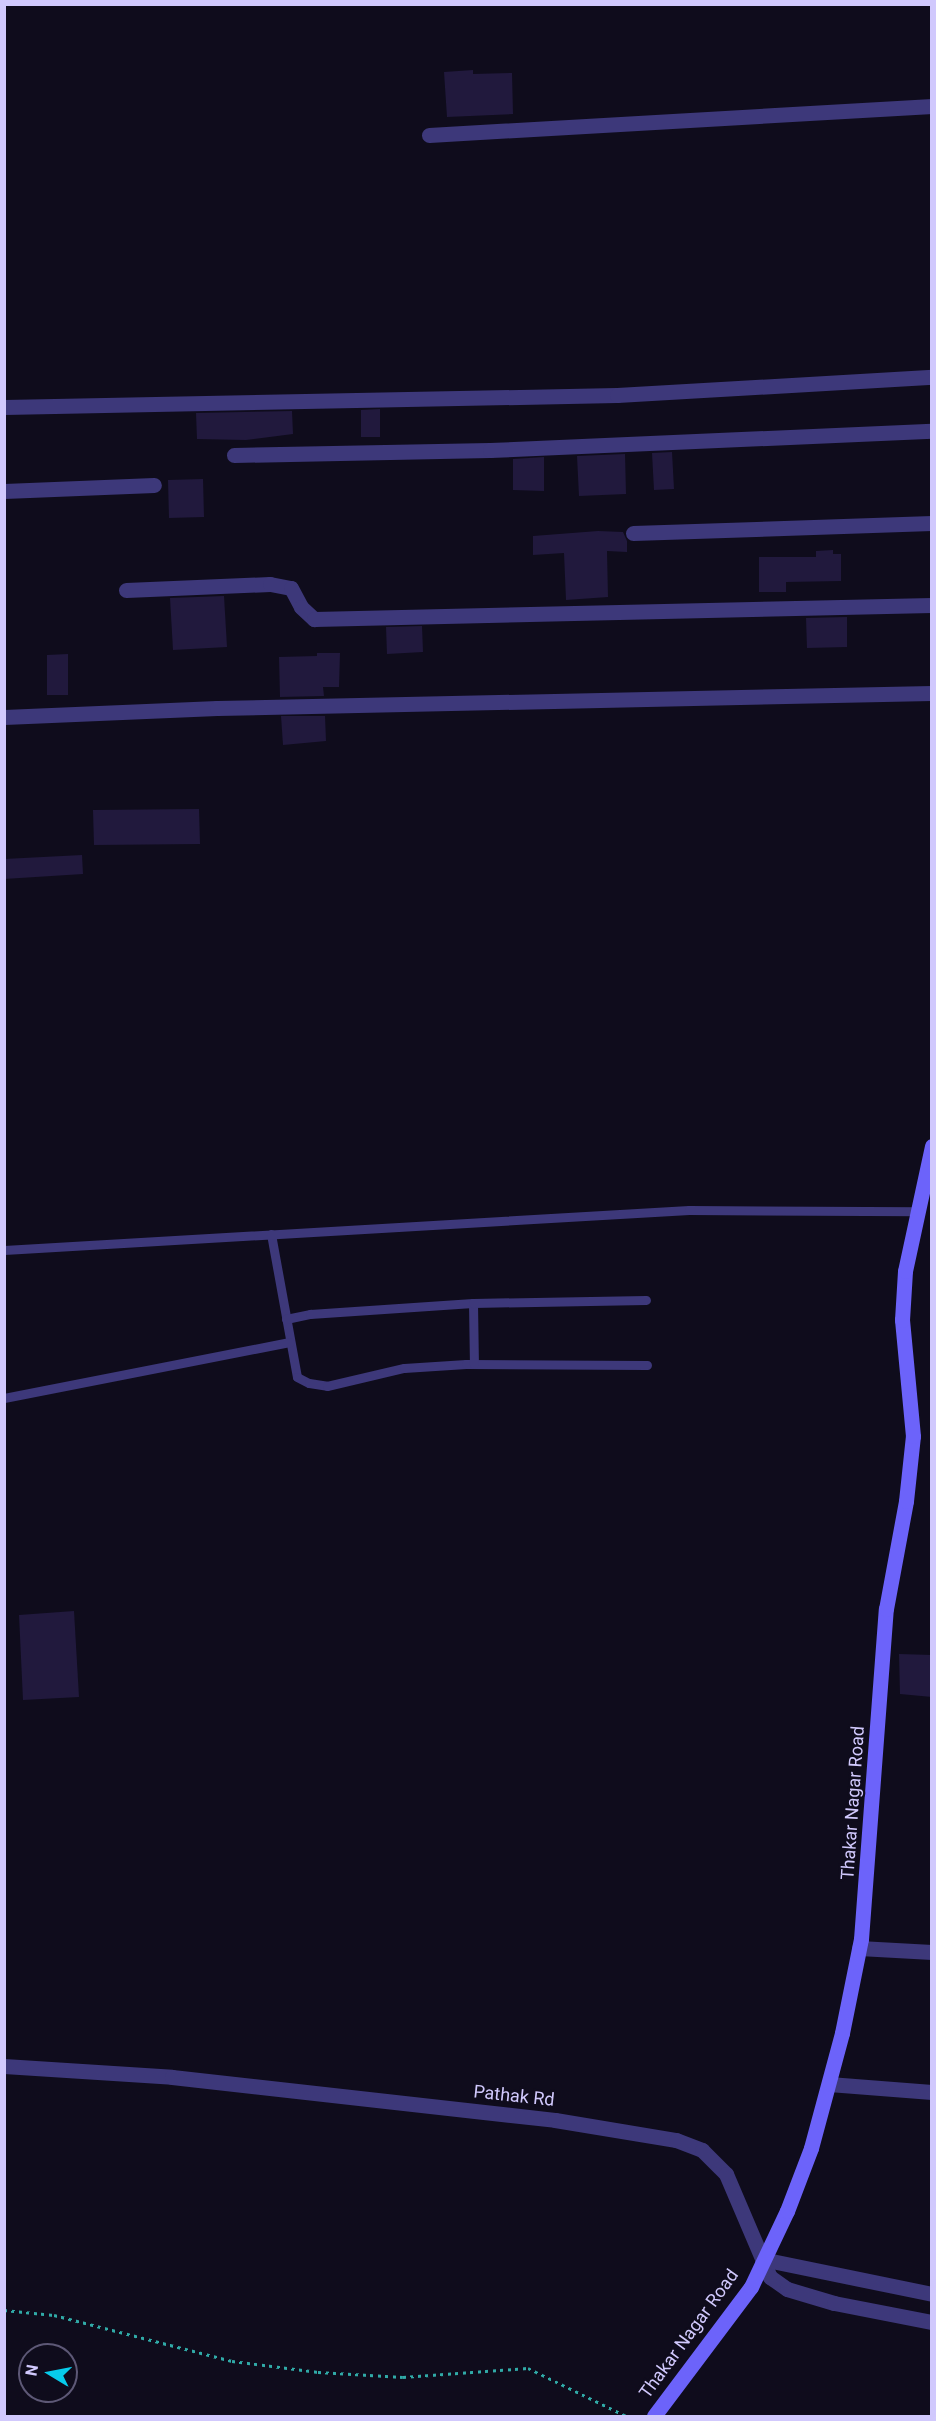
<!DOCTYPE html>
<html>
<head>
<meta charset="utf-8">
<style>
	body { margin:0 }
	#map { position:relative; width:936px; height:2421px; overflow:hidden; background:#0f0c1c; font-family:Roboto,sans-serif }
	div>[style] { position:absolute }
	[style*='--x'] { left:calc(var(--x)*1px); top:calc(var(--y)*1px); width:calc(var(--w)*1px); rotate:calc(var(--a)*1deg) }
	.building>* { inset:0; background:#21193d }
	.path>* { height:3px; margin-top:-1.5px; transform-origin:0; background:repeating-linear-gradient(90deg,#30aaa7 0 3px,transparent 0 7.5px) }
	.lane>* { height:9px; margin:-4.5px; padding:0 4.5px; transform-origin:4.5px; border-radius:4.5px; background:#3d387a }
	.street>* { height:15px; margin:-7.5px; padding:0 7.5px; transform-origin:7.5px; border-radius:7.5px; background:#3d387a }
	.secondary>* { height:15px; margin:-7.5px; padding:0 7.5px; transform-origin:7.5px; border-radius:7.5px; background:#6c63fa }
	span { translate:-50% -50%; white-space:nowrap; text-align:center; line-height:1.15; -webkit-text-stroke:4.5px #0f0c1c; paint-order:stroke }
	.street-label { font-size:18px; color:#d1c9fd }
	.frame { position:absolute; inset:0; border:6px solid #d1c9fd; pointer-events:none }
	.north { position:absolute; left:18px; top:2343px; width:60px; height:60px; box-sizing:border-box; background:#0f0c1c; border:2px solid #5d5876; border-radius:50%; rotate:280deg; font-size:16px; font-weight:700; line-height:24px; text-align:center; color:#d1c9fd }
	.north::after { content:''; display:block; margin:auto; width:21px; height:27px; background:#07cceb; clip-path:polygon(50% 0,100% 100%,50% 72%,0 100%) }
</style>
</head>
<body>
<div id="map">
	<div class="building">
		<i style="clip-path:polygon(473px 70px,473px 74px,512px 73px,513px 114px,447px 117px,444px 72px)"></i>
		<i style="clip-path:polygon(380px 409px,380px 437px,361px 437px,361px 410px)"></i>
		<i style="clip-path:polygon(292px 411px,293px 434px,246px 440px,197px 439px,196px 413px)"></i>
		<i style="clip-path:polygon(672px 452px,674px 489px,654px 490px,652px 453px)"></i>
		<i style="clip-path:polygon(625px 454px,626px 494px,579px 496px,577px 456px)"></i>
		<i style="clip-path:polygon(544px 457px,544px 491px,513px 490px,513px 459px)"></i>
		<i style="clip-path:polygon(203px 479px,204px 517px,169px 518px,168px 480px)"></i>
		<i style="clip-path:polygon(598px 531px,623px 532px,627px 541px,627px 552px,607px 551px,608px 597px,566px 600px,564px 553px,533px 555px,533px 536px)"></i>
		<i style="clip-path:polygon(833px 550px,833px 554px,841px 554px,841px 581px,786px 582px,786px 592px,759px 592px,759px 557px,816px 557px,816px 551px)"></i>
		<i style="clip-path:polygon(224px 596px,227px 647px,173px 650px,170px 598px)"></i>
		<i style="clip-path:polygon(847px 617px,847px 647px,807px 648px,806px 618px)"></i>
		<i style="clip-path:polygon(422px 626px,423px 652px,387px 654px,386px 627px)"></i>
		<i style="clip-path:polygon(317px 653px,340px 653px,339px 687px,323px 687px,324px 696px,280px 697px,279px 657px,317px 656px)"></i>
		<i style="clip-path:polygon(68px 654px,68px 695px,47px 695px,47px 655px)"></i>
		<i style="clip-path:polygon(281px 716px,325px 716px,326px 741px,283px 745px)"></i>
		<i style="clip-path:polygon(199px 809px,200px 844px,94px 845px,93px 810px)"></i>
		<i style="clip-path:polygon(82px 855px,83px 874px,4px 879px,4px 859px)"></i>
		<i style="clip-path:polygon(74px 1611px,79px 1697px,23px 1700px,19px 1615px)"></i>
		<i style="clip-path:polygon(899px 1654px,932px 1655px,932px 1697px,900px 1694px)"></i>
	</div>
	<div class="path">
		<i style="--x:4;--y:2310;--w:50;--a:5.7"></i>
		<i style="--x:54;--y:2315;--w:184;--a:14.5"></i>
		<i style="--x:232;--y:2361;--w:87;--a:7.3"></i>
		<i style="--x:318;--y:2372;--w:85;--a:3.4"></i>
		<i style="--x:403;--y:2377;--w:125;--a:-4.1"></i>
		<i style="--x:528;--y:2368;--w:109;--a:26.1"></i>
	</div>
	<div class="lane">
		<i style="--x:271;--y:1234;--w:145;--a:79.7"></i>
		<i style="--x:297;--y:1377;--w:13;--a:27"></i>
		<i style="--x:309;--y:1383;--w:18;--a:9"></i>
		<i style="--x:327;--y:1386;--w:79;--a:-13.2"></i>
		<i style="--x:404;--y:1368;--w:62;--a:-3.7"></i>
		<i style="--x:466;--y:1364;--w:181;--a:0.3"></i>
		<i style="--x:4;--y:1250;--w:686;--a:-3.34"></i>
		<i style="--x:689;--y:1210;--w:229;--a:0.3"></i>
		<i style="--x:473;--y:1303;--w:61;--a:89.1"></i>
		<i style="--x:286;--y:1319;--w:25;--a:-12"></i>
		<i style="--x:310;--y:1314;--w:163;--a:-3.9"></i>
		<i style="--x:473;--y:1303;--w:173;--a:-1"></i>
		<i style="--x:4;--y:1398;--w:291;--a:-11.1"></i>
	</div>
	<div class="street">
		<i style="--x:429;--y:135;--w:504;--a:-3.3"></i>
		<i style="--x:4;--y:407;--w:613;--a:-1.12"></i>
		<i style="--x:617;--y:395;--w:316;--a:-3.3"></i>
		<i style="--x:234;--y:455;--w:256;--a:-1.1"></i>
		<i style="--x:490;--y:450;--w:442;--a:-2.5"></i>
		<i style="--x:4;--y:491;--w:150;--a:-2.3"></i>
		<i style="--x:633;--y:533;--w:299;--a:-1.9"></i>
		<i style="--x:126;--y:590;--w:144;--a:-2.4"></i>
		<i style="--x:270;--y:584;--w:21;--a:11"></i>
		<i style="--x:291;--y:588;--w:21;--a:62"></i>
		<i style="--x:301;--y:607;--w:18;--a:43"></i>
		<i style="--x:314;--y:619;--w:618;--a:-1.3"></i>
		<i style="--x:4;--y:717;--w:213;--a:-2.4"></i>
		<i style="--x:217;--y:708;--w:715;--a:-1.2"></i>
		<i style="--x:859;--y:1948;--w:73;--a:3.1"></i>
		<i style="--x:4;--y:2066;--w:168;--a:3.7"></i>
		<i style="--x:172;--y:2077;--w:385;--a:6.4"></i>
		<i style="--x:555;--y:2120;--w:123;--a:9.4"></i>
		<i style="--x:676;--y:2140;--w:28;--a:21"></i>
		<i style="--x:702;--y:2150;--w:34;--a:45"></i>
		<i style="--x:726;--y:2174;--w:112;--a:66.9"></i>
		<i style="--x:770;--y:2277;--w:21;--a:35"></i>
		<i style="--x:787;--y:2289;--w:49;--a:16.6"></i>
		<i style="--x:834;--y:2303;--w:100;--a:11"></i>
		<i style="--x:829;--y:2084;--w:103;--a:4.4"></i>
		<i style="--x:762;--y:2259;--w:174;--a:11.6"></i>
	</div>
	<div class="secondary">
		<i style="--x:654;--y:2416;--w:161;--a:-53.1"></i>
		<i style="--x:751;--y:2287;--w:84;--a:-64.7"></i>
		<i style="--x:787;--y:2211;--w:67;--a:-69.1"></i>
		<i style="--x:811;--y:2148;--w:119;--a:-74.9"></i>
		<i style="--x:842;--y:2033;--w:96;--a:-78.6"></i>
		<i style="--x:861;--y:1939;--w:331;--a:-85.7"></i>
		<i style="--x:886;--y:1609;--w:110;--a:-79.5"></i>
		<i style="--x:906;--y:1501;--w:65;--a:-83.9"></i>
		<i style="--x:913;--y:1436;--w:117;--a:-95.4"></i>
		<i style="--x:902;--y:1320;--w:49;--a:-86.5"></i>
		<i style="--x:905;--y:1271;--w:128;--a:-77.8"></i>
	</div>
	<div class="street-label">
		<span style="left:853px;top:1803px;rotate:-86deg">Thakar Nagar Road</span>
		<span style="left:514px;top:2096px;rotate:6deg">Pathak Rd</span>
		<span style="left:689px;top:2334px;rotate:-54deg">Thakar Nagar Road</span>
	</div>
	<div class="frame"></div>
	<div class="north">N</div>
</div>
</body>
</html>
